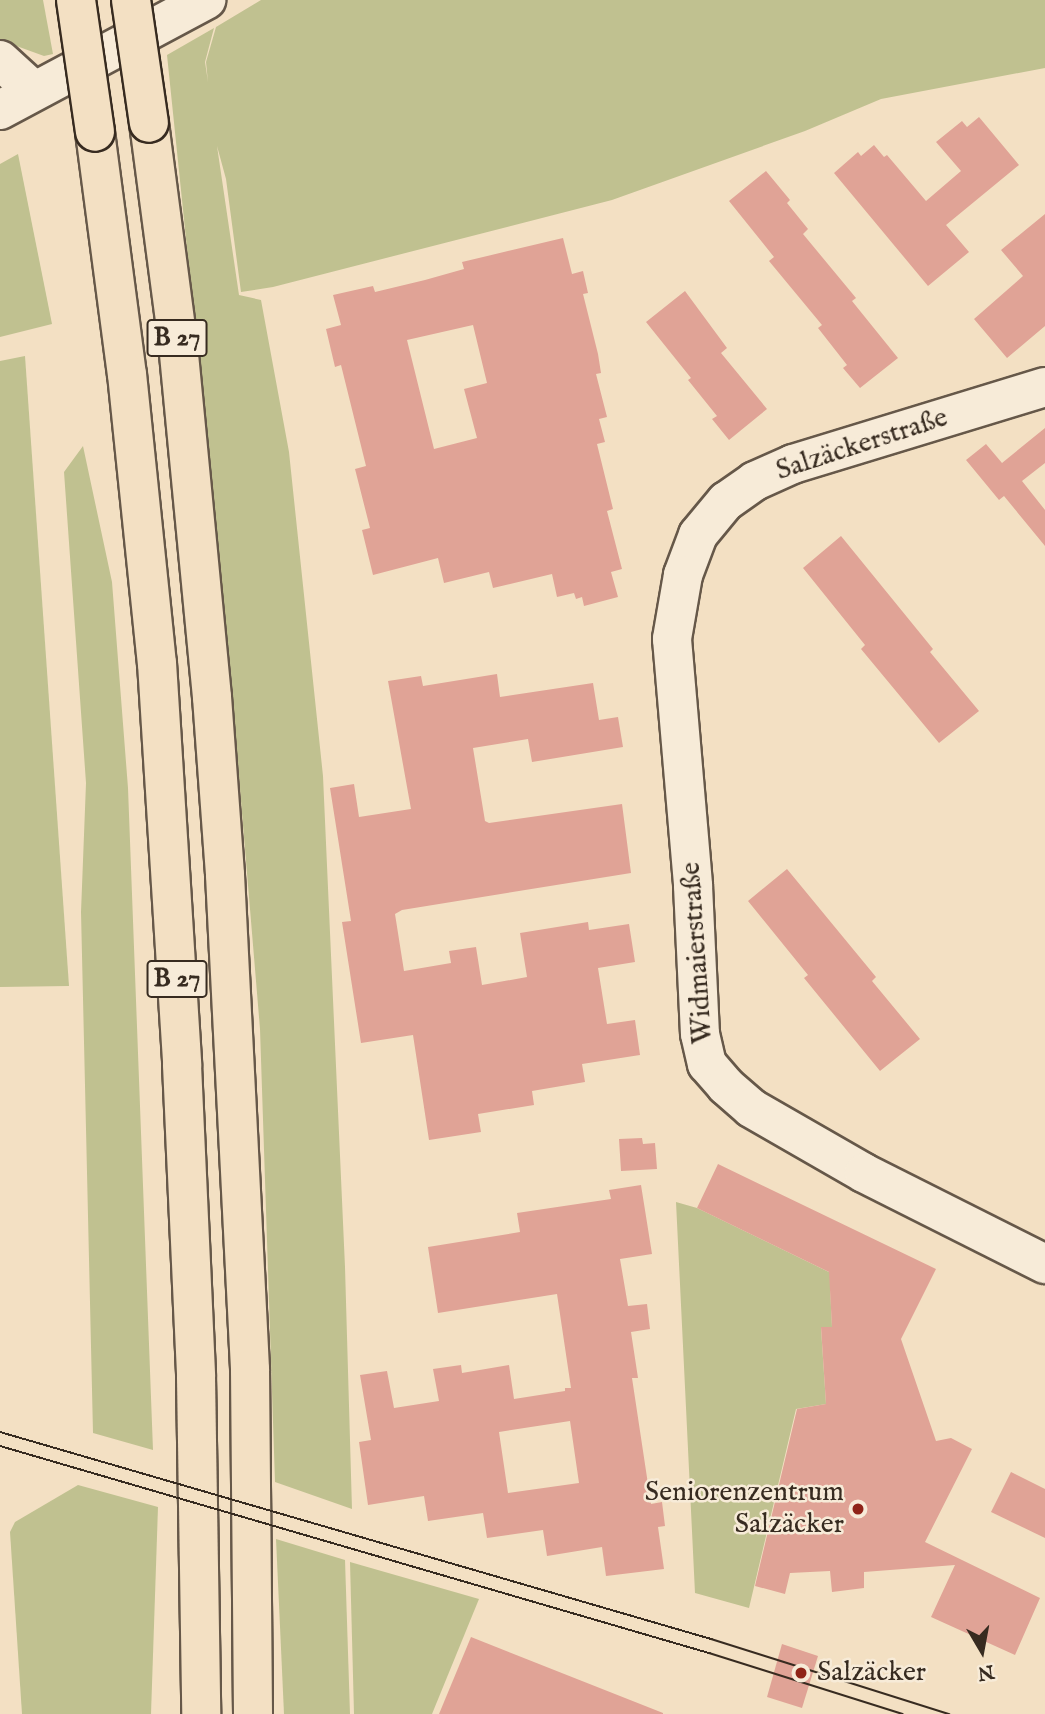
<!DOCTYPE html>
<html>
<head>
<meta charset="utf-8">
<style>
	body { margin:0 }
	#map { position:relative; width:1045px; height:1714px; overflow:hidden; background:#f3e0c3; font-family:"IM FELL English",serif }
	div>[style] { position:absolute }
	[style*='--x'] { left:calc(var(--x)*1px); top:calc(var(--y)*1px); width:calc(var(--w)*1px); rotate:calc(var(--a)*1deg) }
	.green>* { inset:0; background:#c0c190 }
	.building>* { inset:0; background:#e0a396 }
	.roads { filter:drop-shadow(2px 0 #665849) drop-shadow(-2px 0 #665849) drop-shadow(0 2px #665849) drop-shadow(0 -2px #665849) }
	.minor>* { height:38px; margin:-19px; padding:0 19px; transform-origin:19px; border-radius:19px; background:#f7ebd8 }
	.highway>* { height:38px; margin:-19px; padding:0 19px; transform-origin:19px; border-radius:19px; background:#f3e0c3 }
	.tram>* { height:2px; margin:-1px; padding:0 1px; transform-origin:1px; border-radius:1px; background:#372b20 }
	.bridges { filter:drop-shadow(2px 0 #372b20) drop-shadow(-2px 0 #372b20) drop-shadow(0 2px #372b20) drop-shadow(0 -2px #372b20) }
	.highway-bridge>* { height:38px; margin:-19px; padding:0 19px; transform-origin:19px; border-radius:19px; background:#f3e0c3 }
	.dots>* { width:19px; height:19px; translate:-50% -50%; box-sizing:border-box; border:4px solid #f7ebd8; border-radius:50% }
	span { translate:-50% -50%; white-space:nowrap; text-align:center; line-height:1.15; -webkit-text-stroke:5px #f7ebd8; paint-order:stroke }
	.shield-label span { padding:2px 5px; background:#f7ebd8; border:2px solid; border-radius:5px; -webkit-text-stroke-width:0 }
	.shield-label { font-size:26px; color:#372b20; font-weight:700 }
	.street-label { font-size:28px; color:#372b20 }
	.poi-label { font-size:28px; color:#372b20 }
	.right { translate:-100% -50%; text-align:right }
	.left { translate:0 -50%; text-align:left }
	.north { position:absolute; left:947px; top:1616px; width:70px; height:70px; -webkit-text-stroke:5px #f7ebd8; paint-order:stroke; rotate:170deg; font-size:19px; font-weight:700; line-height:28px; text-align:center; color:#372b20 }
	.north::after { content:''; display:block; margin:auto; width:24px; height:32px; background:#372b20; clip-path:polygon(50% 0,100% 100%,50% 72%,0 100%) }
</style>
</head>
<body>
<div id="map">
	<div class="green">
		<i style="clip-path:polygon(0 0,43px 0,53px 54px,44px 56px,0 40px)"></i>
		<i style="clip-path:polygon(261px 0,1045px 0,1045px 68px,881px 99px,805px 131px,612px 200px,273px 287px,241px 292px,226px 179px,217px 146px,239px 295px,261px 300px,289px 452px,323px 776px,345px 1267px,352px 1509px,275px 1482px,260px 1029px,228px 645px,167px 55px,214px 28px,205px 62px,208px 82px,206px 62px,216px 27px)"></i>
		<i style="clip-path:polygon(18px 154px,52px 324px,0 337px,0 164px)"></i>
		<i style="clip-path:polygon(25px 356px,69px 986px,0 987px,0 361px)"></i>
		<i style="clip-path:polygon(83px 446px,112px 582px,128px 788px,153px 1450px,93px 1433px,81px 912px,86px 783px,64px 472px)"></i>
		<i style="clip-path:polygon(676px 1202px,697px 1208px,835px 1275px,830px 1286px,832px 1327px,821px 1328px,826px 1404px,796px 1409px,749px 1608px,695px 1593px)"></i>
		<i style="clip-path:polygon(78px 1485px,158px 1507px,151px 1714px,22px 1714px,10px 1532px,15px 1522px)"></i>
		<i style="clip-path:polygon(276px 1539px,345px 1560px,350px 1714px,284px 1714px)"></i>
		<i style="clip-path:polygon(350px 1562px,479px 1599px,432px 1714px,354px 1714px)"></i>
	</div>
	<div class="building">
		<i style="clip-path:polygon(979px 117px,1019px 165px,946px 225px,969px 252px,928px 286px,834px 173px,858px 152px,861px 156px,874px 145px,884px 157px,887px 155px,926px 201px,961px 171px,936px 142px,962px 121px,967px 127px)"></i>
		<i style="clip-path:polygon(766px 171px,790px 200px,787px 203px,808px 229px,803px 234px,856px 298px,852px 301px,898px 358px,860px 388px,843px 368px,847px 365px,818px 328px,822px 325px,769px 261px,774px 257px,729px 201px)"></i>
		<i style="clip-path:polygon(1045px 214px,1045px 326px,1007px 358px,974px 319px,1023px 276px,1001px 250px)"></i>
		<i style="clip-path:polygon(evenodd,563px 238px,572px 274px,583px 271px,588px 293px,583px 294px,598px 354px,601px 373px,596px 374px,607px 417px,599px 419px,605px 442px,597px 444px,613px 509px,607px 511px,622px 569px,611px 572px,618px 597px,584px 606px,582px 597px,576px 599px,574px 593px,557px 597px,552px 574px,493px 588px,489px 572px,444px 583px,438px 558px,373px 575px,362px 530px,370px 528px,355px 469px,366px 466px,341px 365px,335px 367px,326px 329px,341px 325px,333px 295px,373px 286px,375px 292px,425px 280px,464px 269px,462px 262px,563px 238px,473px 325px,487px 383px,464px 389px,477px 438px,434px 449px,407px 340px,473px 325px)"></i>
		<i style="clip-path:polygon(685px 291px,727px 348px,721px 353px,767px 409px,729px 440px,712px 419px,717px 416px,688px 380px,691px 378px,646px 322px)"></i>
		<i style="clip-path:polygon(1045px 428px,1045px 463px,1022px 481px,1045px 510px,1045px 546px,1004px 496px,999px 500px,966px 460px,986px 444px,1002px 463px)"></i>
		<i style="clip-path:polygon(841px 536px,933px 649px,930px 652px,979px 711px,939px 743px,861px 649px,865px 645px,803px 568px)"></i>
		<i style="clip-path:polygon(497px 674px,500px 697px,593px 683px,599px 720px,618px 717px,623px 747px,532px 762px,528px 739px,473px 748px,485px 821px,489px 823px,622px 804px,631px 873px,402px 910px,395px 914px,404px 971px,451px 963px,449px 951px,476px 947px,482px 985px,527px 977px,520px 933px,588px 922px,589px 930px,629px 924px,635px 962px,598px 968px,607px 1024px,635px 1020px,640px 1055px,582px 1064px,585px 1082px,532px 1091px,534px 1105px,478px 1114px,481px 1132px,429px 1140px,413px 1035px,361px 1043px,342px 922px,351px 921px,330px 788px,354px 784px,359px 817px,411px 809px,388px 681px,421px 676px,423px 686px)"></i>
		<i style="clip-path:polygon(787px 869px,876px 977px,872px 981px,920px 1039px,880px 1071px,804px 978px,808px 975px,748px 901px)"></i>
		<i style="clip-path:polygon(642px 1138px,643px 1144px,655px 1143px,657px 1169px,621px 1171px,619px 1139px)"></i>
		<i style="clip-path:polygon(718px 1164px,936px 1269px,901px 1339px,936px 1441px,951px 1438px,972px 1449px,925px 1542px,1040px 1598px,1015px 1655px,931px 1617px,955px 1565px,864px 1572px,864px 1588px,832px 1592px,830px 1571px,790px 1573px,785px 1594px,755px 1586px,797px 1409px,826px 1404px,821px 1327px,832px 1327px,829px 1272px,697px 1208px)"></i>
		<i style="clip-path:polygon(evenodd,641px 1185px,652px 1254px,620px 1259px,628px 1306px,647px 1304px,650px 1329px,631px 1332px,638px 1378px,632px 1378px,651px 1504px,662px 1502px,665px 1526px,658px 1527px,664px 1569px,606px 1576px,602px 1547px,547px 1556px,543px 1530px,487px 1538px,483px 1513px,428px 1521px,424px 1496px,368px 1505px,359px 1442px,371px 1440px,360px 1375px,387px 1371px,394px 1408px,439px 1401px,433px 1369px,461px 1365px,462px 1373px,509px 1365px,514px 1399px,565px 1391px,565px 1388px,571px 1388px,557px 1294px,438px 1313px,428px 1247px,520px 1232px,517px 1213px,611px 1199px,609px 1190px,641px 1185px,570px 1421px,579px 1483px,508px 1493px,499px 1432px,570px 1421px)"></i>
		<i style="clip-path:polygon(1011px 1472px,1045px 1489px,1045px 1538px,991px 1512px)"></i>
		<i style="clip-path:polygon(471px 1637px,663px 1713px,663px 1714px,439px 1714px)"></i>
		<i style="clip-path:polygon(782px 1644px,818px 1656px,802px 1708px,767px 1697px)"></i>
	</div>
	<div class="roads">
		<div class="minor">
			<i style="--x:0;--y:60;--w:46;--a:42.4"></i>
			<i style="--x:0;--y:110;--w:234;--a:-28.1"></i>
			<i style="--x:1045;--y:387;--w:264;--a:163"></i>
			<i style="--x:793;--y:464;--w:42;--a:155.9"></i>
			<i style="--x:755;--y:481;--w:35;--a:145"></i>
			<i style="--x:726;--y:501;--w:44;--a:129.5"></i>
			<i style="--x:698;--y:535;--w:43;--a:110.6"></i>
			<i style="--x:683;--y:575;--w:65;--a:99.8"></i>
			<i style="--x:672;--y:639;--w:248;--a:85.1"></i>
			<i style="--x:693;--y:886;--w:148;--a:87.3"></i>
			<i style="--x:700;--y:1034;--w:31;--a:77"></i>
			<i style="--x:707;--y:1064;--w:29;--a:49"></i>
			<i style="--x:726;--y:1086;--w:33;--a:41"></i>
			<i style="--x:751;--y:1108;--w:130;--a:29.9"></i>
			<i style="--x:864;--y:1173;--w:203;--a:26.7"></i>
		</div>
		<div class="highway">
			<i style="--x:149;--y:123;--w:223;--a:82.5"></i>
			<i style="--x:178;--y:344;--w:355;--a:84.5"></i>
			<i style="--x:212;--y:697;--w:178;--a:85.8"></i>
			<i style="--x:225;--y:875;--w:496;--a:87.1"></i>
			<i style="--x:250;--y:1370;--w:344;--a:89.5"></i>
			<i style="--x:95;--y:132;--w:244;--a:82.5"></i>
			<i style="--x:127;--y:374;--w:291;--a:84.1"></i>
			<i style="--x:157;--y:663;--w:403;--a:86.4"></i>
			<i style="--x:182;--y:1065;--w:312;--a:87.4"></i>
			<i style="--x:196;--y:1377;--w:337;--a:89.1"></i>
		</div>
	</div>
	<div class="tram">
		<i style="--x:0;--y:1432;--w:741;--a:16.23"></i>
		<i style="--x:711;--y:1639;--w:250;--a:17.5"></i>
		<i style="--x:0;--y:1446;--w:739;--a:16.28"></i>
		<i style="--x:709;--y:1653;--w:203;--a:17.5"></i>
	</div>
	<div class="bridges">
		<div class="highway-bridge">
			<i style="--x:76;--y:0;--w:133;--a:81.8"></i>
			<i style="--x:131;--y:0;--w:124;--a:81.7"></i>
		</div>
	</div>
	<div class="dots">
		<i style="left:858px;top:1509px;background:#8f2418"></i>
		<i style="left:801px;top:1673px;background:#8f2418"></i>
	</div>
	<div class="shield-label">
		<span style="left:177px;top:338px">B 27</span>
		<span style="left:177px;top:979px">B 27</span>
	</div>
	<div class="street-label">
		<span style="left:862px;top:445px;rotate:-18deg">Salzäckerstraße</span>
		<span style="left:698px;top:953px;rotate:-94deg">Widmaierstraße</span>
	</div>
	<div class="poi-label">
		<span class="right" style="left:844px;top:1509px">Seniorenzentrum<br>Salzäcker</span>
		<span class="left" style="left:817px;top:1673px">Salzäcker</span>
	</div>
	<div class="north">N</div>
</div>
</body>
</html>
